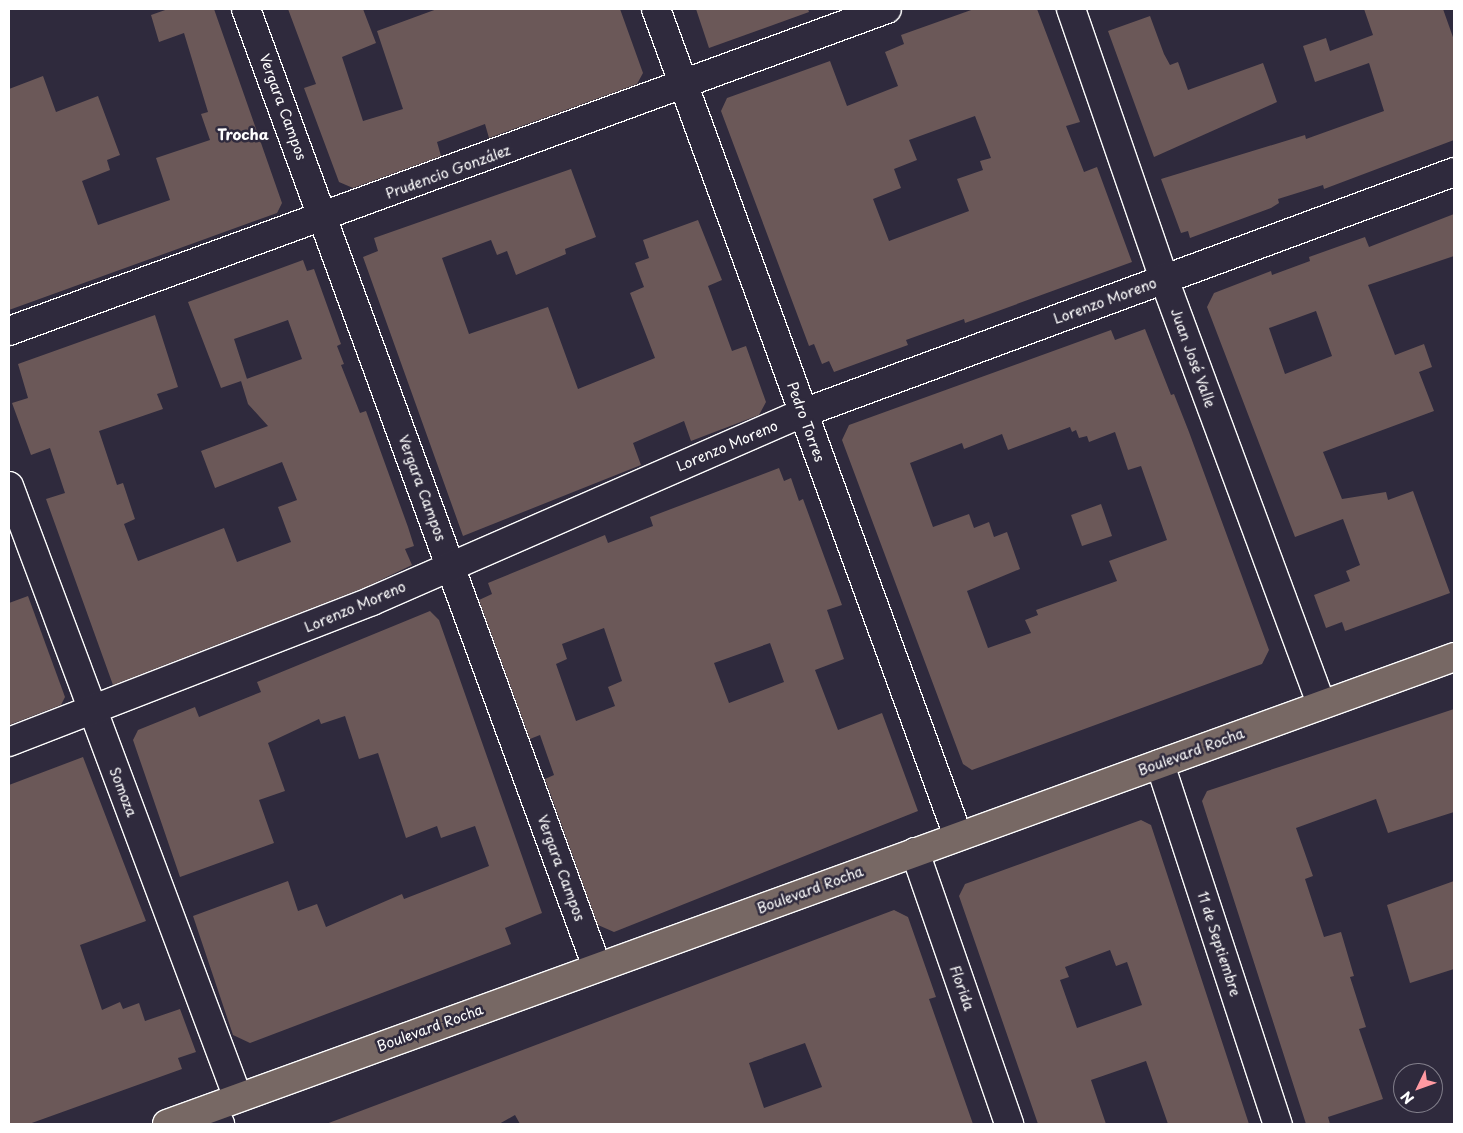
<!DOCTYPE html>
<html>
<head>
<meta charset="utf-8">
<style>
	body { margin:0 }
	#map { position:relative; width:1463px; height:1133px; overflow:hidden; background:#2f2a3d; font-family:"Playpen Sans",sans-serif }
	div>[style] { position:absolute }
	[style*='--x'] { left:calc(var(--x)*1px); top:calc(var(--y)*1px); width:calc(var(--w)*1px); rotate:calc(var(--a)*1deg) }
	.building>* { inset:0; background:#6b5858 }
	.roads { filter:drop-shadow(1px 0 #fff) drop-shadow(-1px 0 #fff) drop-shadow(0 1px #fff) drop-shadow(0 -1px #fff) }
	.minor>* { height:28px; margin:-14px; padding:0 14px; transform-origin:14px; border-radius:14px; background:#2f2a3d }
	.major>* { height:28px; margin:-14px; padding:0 14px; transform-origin:14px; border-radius:14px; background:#776864 }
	span { translate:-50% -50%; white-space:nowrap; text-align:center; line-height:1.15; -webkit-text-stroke:5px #2f2a3d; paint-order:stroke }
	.street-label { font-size:14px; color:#fff }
	.neighbourhood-label { font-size:15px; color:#fff; font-weight:700 }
	.frame { position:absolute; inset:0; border:10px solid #fff; pointer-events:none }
	.north { position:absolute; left:1393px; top:1063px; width:50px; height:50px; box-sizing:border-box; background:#2f2a3d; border:1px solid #827f8b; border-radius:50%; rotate:228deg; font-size:14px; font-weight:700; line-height:20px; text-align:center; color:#fff }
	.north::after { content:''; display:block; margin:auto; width:18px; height:22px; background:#ff9aa2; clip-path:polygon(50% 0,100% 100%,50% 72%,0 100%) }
</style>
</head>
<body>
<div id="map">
	<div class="building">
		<i style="clip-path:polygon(168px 9px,214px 9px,282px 203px,277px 213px,9px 310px,9px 89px,43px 76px,56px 112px,98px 96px,120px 155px,107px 160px,110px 170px,82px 181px,98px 225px,170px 200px,156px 158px,210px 140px,201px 114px,208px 112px,184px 33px,159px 42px,151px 15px)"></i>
		<i style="clip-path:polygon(288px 9px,363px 9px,376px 43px,342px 57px,363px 121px,403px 109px,377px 31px,437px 9px,620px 9px,643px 73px,637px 84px,489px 138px,485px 124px,437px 142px,441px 156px,353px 188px,339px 182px,304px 88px,316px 84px)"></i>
		<i style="clip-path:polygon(696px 9px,808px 9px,809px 12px,709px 48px)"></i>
		<i style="clip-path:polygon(evenodd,974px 9px,1037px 9px,1080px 122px,1066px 126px,1084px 172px,1097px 167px,1132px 262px,965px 323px,964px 319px,906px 340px,908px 345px,834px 372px,829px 361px,822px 364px,814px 344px,809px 346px,721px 111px,727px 98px,830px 61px,847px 106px,898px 86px,885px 52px,904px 44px,901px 35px,974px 9px,975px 116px,991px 158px,980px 161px,983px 170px,957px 179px,969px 211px,889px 241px,873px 199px,901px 188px,894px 169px,917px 160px,909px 140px,975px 116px)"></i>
		<i style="clip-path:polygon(1364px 9px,1443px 9px,1454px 40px,1454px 140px,1324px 189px,1323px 185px,1278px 199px,1279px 203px,1271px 208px,1190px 238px,1188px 231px,1181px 233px,1161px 179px,1305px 135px,1306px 139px,1384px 111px,1369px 63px,1315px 82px,1303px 46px,1326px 38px,1330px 51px,1373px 35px)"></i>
		<i style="clip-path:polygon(1150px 16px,1164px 54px,1170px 65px,1178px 62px,1188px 90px,1263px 63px,1277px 102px,1154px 157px,1108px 31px)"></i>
		<i style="clip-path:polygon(571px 169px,596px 237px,565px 249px,566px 254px,516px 275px,507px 251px,497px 255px,491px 240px,442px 258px,469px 334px,548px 307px,578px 389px,655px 358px,630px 293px,644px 287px,635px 263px,649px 258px,643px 240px,698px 220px,722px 280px,708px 286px,732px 351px,746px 346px,766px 402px,759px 415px,691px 441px,684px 421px,633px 443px,641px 465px,463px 536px,363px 257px,378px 251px,374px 238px)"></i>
		<i style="clip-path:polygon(evenodd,1454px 214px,1454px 256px,1368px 285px,1395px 355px,1424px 344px,1432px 367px,1419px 372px,1434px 411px,1323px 452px,1342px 499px,1386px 492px,1388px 500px,1413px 491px,1450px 593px,1345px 631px,1342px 622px,1326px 628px,1314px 595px,1350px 581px,1346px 571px,1360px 565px,1343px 519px,1295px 537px,1207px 307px,1214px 293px,1271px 271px,1272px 275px,1310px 261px,1309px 257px,1365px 237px,1369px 247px,1454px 214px,1316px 311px,1332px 356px,1285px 374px,1269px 328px,1316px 311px)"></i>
		<i style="clip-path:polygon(303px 260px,307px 271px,314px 269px,341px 344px,337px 346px,344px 364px,341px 365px,360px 413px,366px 411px,408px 527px,414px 546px,405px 549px,412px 565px,366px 587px,113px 685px,46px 499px,65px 493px,50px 448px,31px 455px,12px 403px,28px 398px,18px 364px,155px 315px,178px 387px,157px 394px,163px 409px,99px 431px,117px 485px,123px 483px,135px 519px,124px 524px,138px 561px,224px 528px,237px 562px,291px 542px,278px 507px,297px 500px,282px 462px,215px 488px,201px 451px,268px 426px,248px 404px,241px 381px,302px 359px,288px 320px,234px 339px,247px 379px,221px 388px,188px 302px)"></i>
		<i style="clip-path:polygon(evenodd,1145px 329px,1171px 395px,1174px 394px,1189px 432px,1269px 650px,1262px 664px,972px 770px,963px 764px,842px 440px,849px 425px,1111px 330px,1115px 340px,1145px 329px,1070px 427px,1072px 432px,1076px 430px,1079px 438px,1087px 436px,1089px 442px,1115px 432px,1128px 470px,1141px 466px,1167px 540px,1109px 561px,1117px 581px,1036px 610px,1038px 615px,1025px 620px,1031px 633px,988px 648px,967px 591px,1020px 569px,1007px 532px,994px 537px,989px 522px,974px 528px,969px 514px,933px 527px,910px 463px,962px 443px,964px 449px,1002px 434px,1008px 450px,1070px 427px)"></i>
		<i style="clip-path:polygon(evenodd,779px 468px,784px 481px,791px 478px,799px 501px,803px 499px,842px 605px,827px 610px,844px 659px,815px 670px,838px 730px,882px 713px,918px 811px,614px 932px,598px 925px,545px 779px,554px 775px,540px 735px,530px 739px,479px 600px,492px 594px,488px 583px,605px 535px,608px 543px,653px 526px,650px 517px,779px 468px,604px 628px,622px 681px,608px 687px,615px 706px,576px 721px,556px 664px,567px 659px,562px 644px,604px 628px,779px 468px,770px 643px,784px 682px,729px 703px,714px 663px,770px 643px)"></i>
		<i style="clip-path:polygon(1101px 504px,1112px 536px,1082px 546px,1071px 515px)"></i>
		<i style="clip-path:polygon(28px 596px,65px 697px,61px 705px,9px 725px,9px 603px)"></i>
		<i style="clip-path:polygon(430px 611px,439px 620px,542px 913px,505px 928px,511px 944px,250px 1043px,233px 1035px,193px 916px,288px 881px,298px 911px,317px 904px,326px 927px,402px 894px,404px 899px,489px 866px,475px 826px,441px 838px,437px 826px,406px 838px,378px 753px,359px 759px,345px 716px,321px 724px,319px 719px,268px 743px,285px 791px,259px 800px,274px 843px,180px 877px,133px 740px,138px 730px,195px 707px,199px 717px,261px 692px,257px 682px)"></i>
		<i style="clip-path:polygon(1454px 709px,1454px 812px,1388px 833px,1376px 799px,1296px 828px,1313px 876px,1305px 879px,1324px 937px,1341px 932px,1354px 976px,1350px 977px,1366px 1027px,1359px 1029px,1383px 1099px,1328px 1117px,1330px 1124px,1306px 1124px,1202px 801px,1207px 791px)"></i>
		<i style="clip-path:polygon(83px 757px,146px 921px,80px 945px,102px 1010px,120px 1002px,123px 1009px,139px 1003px,145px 1021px,180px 1009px,196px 1052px,178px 1058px,182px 1069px,29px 1124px,9px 1124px,9px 785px)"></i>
		<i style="clip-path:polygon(evenodd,1141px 820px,1151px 825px,1249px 1124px,1168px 1124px,1146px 1061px,1091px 1080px,1106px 1124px,1038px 1124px,959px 896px,965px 884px,1141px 820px,1110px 950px,1116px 966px,1127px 962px,1142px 1005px,1077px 1028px,1060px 980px,1069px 977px,1065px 967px,1110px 950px)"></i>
		<i style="clip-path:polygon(1454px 881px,1454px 969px,1410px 983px,1387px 905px)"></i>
		<i style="clip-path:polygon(evenodd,894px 910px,908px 917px,936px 997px,929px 999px,973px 1124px,520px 1124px,515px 1115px,499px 1124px,326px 1124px,894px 910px,805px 1043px,822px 1087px,764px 1108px,749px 1063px,805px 1043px)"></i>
	</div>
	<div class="roads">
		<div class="minor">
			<i style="--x:246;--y:9;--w:1020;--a:69.88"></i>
			<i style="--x:656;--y:9;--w:880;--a:69.94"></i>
			<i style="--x:1071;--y:9;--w:286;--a:71"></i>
			<i style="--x:1164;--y:279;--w:453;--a:69.7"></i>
			<i style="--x:9;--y:331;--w:935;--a:-20.14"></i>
			<i style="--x:9;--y:486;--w:653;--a:69.49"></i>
			<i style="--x:9;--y:742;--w:389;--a:-21.2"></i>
			<i style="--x:372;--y:601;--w:470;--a:-23.6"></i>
			<i style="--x:803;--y:413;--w:694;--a:-20.31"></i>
			<i style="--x:1160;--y:764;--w:379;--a:71.9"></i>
			<i style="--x:915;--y:852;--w:288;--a:70.9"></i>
			<i style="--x:212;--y:1108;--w:18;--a:63"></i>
		</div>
		<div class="major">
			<i style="--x:167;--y:1124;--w:1369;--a:-19.94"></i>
		</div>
	</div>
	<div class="street-label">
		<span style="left:283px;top:107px;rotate:70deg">Vergara Campos</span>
		<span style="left:448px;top:172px;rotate:-20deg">Prudencio González</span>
		<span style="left:1105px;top:301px;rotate:-20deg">Lorenzo Moreno</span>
		<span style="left:1193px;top:358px;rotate:70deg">Juan José Valle</span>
		<span style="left:806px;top:422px;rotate:70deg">Pedro Torres</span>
		<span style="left:727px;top:446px;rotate:-23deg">Lorenzo Moreno</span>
		<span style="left:422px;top:488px;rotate:70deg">Vergara Campos</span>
		<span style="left:355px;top:607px;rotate:-23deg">Lorenzo Moreno</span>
		<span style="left:1191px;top:752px;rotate:-20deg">Boulevard Rocha</span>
		<span style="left:123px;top:792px;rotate:69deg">Somoza</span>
		<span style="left:561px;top:868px;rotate:70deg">Vergara Campos</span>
		<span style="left:810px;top:890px;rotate:-20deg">Boulevard Rocha</span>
		<span style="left:1219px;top:944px;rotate:72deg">11 de Septiembre</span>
		<span style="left:962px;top:988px;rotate:71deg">Florida</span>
		<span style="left:430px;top:1028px;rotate:-20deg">Boulevard Rocha</span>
	</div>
	<div class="neighbourhood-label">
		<span style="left:243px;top:134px">Trocha</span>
	</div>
	<div class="frame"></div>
	<div class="north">N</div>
</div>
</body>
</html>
